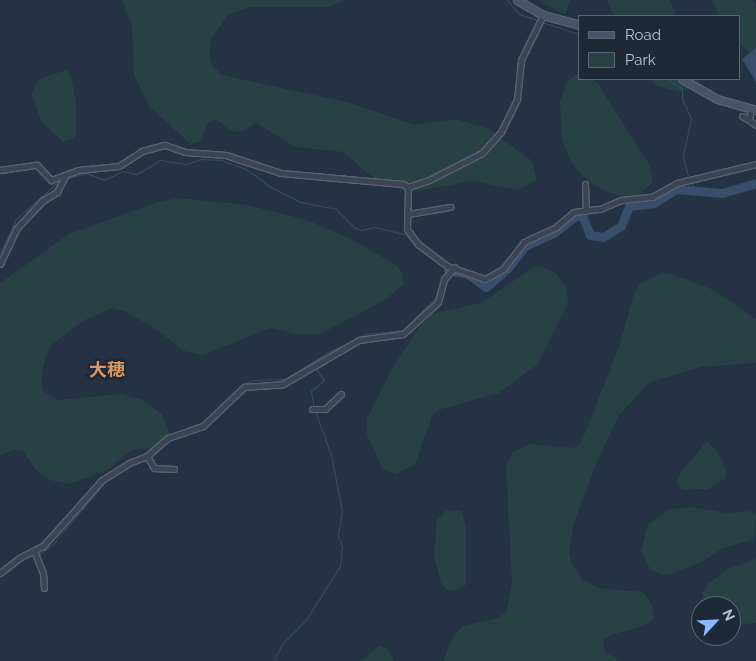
<!DOCTYPE html>
<html>
<head>
<meta charset="utf-8">
<style>
	body { margin:0 }
	#map { position:relative; width:756px; height:661px; overflow:hidden; background:#253243; font-family:Raleway,"Noto Sans JP",sans-serif }
	div>[style] { position:absolute }
	[style*='--x'] { left:calc(var(--x)*1px); top:calc(var(--y)*1px); width:calc(var(--w)*1px); rotate:calc(var(--a)*1deg) }
	.green>* { inset:0; background:#274144 }
	.water>* { inset:0; background:#384e6b }
	.stream>* { height:1px; margin:-0.5px; padding:0 0.5px; transform-origin:0.5px; border-radius:0.5px; background:#384e6b }
	.river>* { height:9px; margin:-4.5px; padding:0 4.5px; transform-origin:4.5px; border-radius:4.5px; background:#384e6b }
	.roads { filter:drop-shadow(1px 0 #586270) drop-shadow(-1px 0 #586270) drop-shadow(0 1px #586270) drop-shadow(0 -1px #586270) }
	.minor>* { height:5px; margin:-2.5px; padding:0 2.5px; transform-origin:2.5px; border-radius:2.5px; background:#3a4453 }
	.secondary>* { height:7px; margin:-3.5px; padding:0 3.5px; transform-origin:3.5px; border-radius:3.5px; background:#475366 }
	span { translate:-50% -50%; white-space:nowrap; text-align:center; line-height:1.15; -webkit-text-stroke:5px #1e2938; paint-order:stroke }
	.quarter-label { font-size:18px; color:#dc9663; font-weight:700 }
	.legend { position:absolute; left:578px; top:15px; width:162px; height:65px; box-sizing:border-box; background:#1e2938; border:1px solid #5b6574; margin:0; padding:6px 9px; list-style:none; font-size:15px; color:#b7c0cd }
	.legend li { display:flex; align-items:center; gap:10px; height:25px }
	.legend b { width:25px; border:1px solid #5b6574 }
	.north { position:absolute; left:691px; top:596px; width:50px; height:50px; box-sizing:border-box; background:#1e2938; border:1px solid #5b6574; border-radius:50%; rotate:65deg; font-size:14px; font-weight:700; line-height:20px; text-align:center; color:#b7c0cd }
	.north::after { content:''; display:block; margin:auto; width:18px; height:22px; background:#8bb9fd; clip-path:polygon(50% 0,100% 100%,50% 72%,0 100%) }
</style>
</head>
<body>
<div id="map">
	<div class="green">
		<i style="clip-path:polygon(122px 0,345px 0,328px 7px,249px 7px,228px 15px,211px 39px,209px 54px,212px 65px,222px 75px,351px 103px,414px 125px,456px 119px,489px 129px,532px 161px,537px 180px,519px 190px,473px 181px,409px 192px,375px 179px,343px 152px,295px 147px,256px 123px,243px 131px,233px 132px,215px 119px,209px 122px,199px 142px,190px 144px,149px 106px,134px 75px,132px 26px)"></i>
		<i style="clip-path:polygon(537px 0,570px 0,565px 15px)"></i>
		<i style="clip-path:polygon(607px 0,670px 0,676px 16px,614px 16px)"></i>
		<i style="clip-path:polygon(712px 0,753px 0,756px 4px,756px 60px,740px 44px,740px 16px,719px 16px)"></i>
		<i style="clip-path:polygon(66px 70px,71px 76px,76px 103px,76px 134px,74px 138px,63px 142px,42px 122px,31px 94px,39px 79px)"></i>
		<i style="clip-path:polygon(580px 71px,580px 79px,593px 79px,598px 84px,649px 164px,653px 181px,637px 197px,627px 199px,601px 189px,581px 175px,572px 163px,562px 140px,560px 102px,567px 82px)"></i>
		<i style="clip-path:polygon(650px 79px,695px 79px,688px 90px,679px 92px,657px 86px)"></i>
		<i style="clip-path:polygon(180px 198px,247px 205px,307px 220px,349px 238px,396px 265px,402px 272px,403px 285px,382px 302px,320px 334px,301px 335px,271px 328px,203px 355px,184px 351px,156px 329px,124px 311px,112px 308px,105px 311px,85px 320px,51px 345px,44px 363px,41px 381px,43px 391px,58px 400px,119px 394px,141px 399px,162px 414px,171px 437px,155px 447px,132px 450px,107px 470px,69px 484px,50px 480px,36px 470px,23px 451px,14px 450px,0 455px,0 283px,69px 234px,158px 202px)"></i>
		<i style="clip-path:polygon(540px 266px,556px 273px,566px 286px,568px 304px,538px 364px,499px 393px,438px 410px,432px 416px,415px 464px,396px 474px,383px 470px,367px 435px,367px 419px,393px 367px,422px 323px,434px 313px,481px 303px,532px 268px)"></i>
		<i style="clip-path:polygon(661px 273px,672px 274px,714px 290px,756px 319px,756px 363px,701px 367px,650px 382px,619px 415px,597px 462px,574px 523px,569px 552px,572px 564px,582px 579px,598px 588px,643px 592px,652px 605px,654px 619px,641px 627px,614px 634px,603px 640px,605px 652px,621px 661px,444px 661px,450px 642px,462px 626px,498px 618px,506px 612px,512px 583px,506px 465px,513px 452px,530px 444px,573px 448px,581px 443px,619px 347px,634px 294px,640px 284px)"></i>
		<i style="clip-path:polygon(707px 441px,716px 450px,726px 468px,726px 478px,708px 489px,682px 490px,677px 482px,680px 473px)"></i>
		<i style="clip-path:polygon(692px 507px,726px 513px,748px 511px,756px 515px,755px 539px,721px 549px,702px 562px,672px 574px,662px 575px,650px 569px,641px 551px,648px 524px,670px 509px)"></i>
		<i style="clip-path:polygon(447px 510px,462px 511px,466px 529px,466px 585px,455px 591px,446px 589px,441px 583px,434px 556px,437px 520px)"></i>
		<i style="clip-path:polygon(756px 559px,756px 623px,733px 625px,731px 606px,706px 606px,702px 592px,708px 584px,730px 568px)"></i>
		<i style="clip-path:polygon(379px 646px,388px 649px,394px 661px,361px 661px)"></i>
	</div>
	<div class="water">
		<i style="clip-path:polygon(756px 48px,756px 82px,742px 59px)"></i>
	</div>
	<div class="stream">
		<i style="--x:507;--y:0;--w:18;--a:49"></i>
		<i style="--x:519;--y:14;--w:20;--a:18"></i>
		<i style="--x:542;--y:22;--w:40;--a:18"></i>
		<i style="--x:668;--y:79;--w:17;--a:36"></i>
		<i style="--x:682;--y:89;--w:10;--a:90"></i>
		<i style="--x:682;--y:99;--w:21;--a:65"></i>
		<i style="--x:691;--y:118;--w:40;--a:102"></i>
		<i style="--x:683;--y:157;--w:23;--a:75"></i>
		<i style="--x:65;--y:179;--w:22;--a:-16"></i>
		<i style="--x:86;--y:173;--w:19;--a:21"></i>
		<i style="--x:104;--y:180;--w:21;--a:-25"></i>
		<i style="--x:123;--y:171;--w:14;--a:12"></i>
		<i style="--x:137;--y:174;--w:27;--a:-31"></i>
		<i style="--x:160;--y:160;--w:26;--a:9"></i>
		<i style="--x:186;--y:164;--w:16;--a:-18"></i>
		<i style="--x:201;--y:159;--w:20;--a:3"></i>
		<i style="--x:221;--y:160;--w:27;--a:20"></i>
		<i style="--x:246;--y:169;--w:31;--a:36"></i>
		<i style="--x:271;--y:187;--w:34;--a:27"></i>
		<i style="--x:301;--y:202;--w:36;--a:11"></i>
		<i style="--x:336;--y:209;--w:27;--a:45"></i>
		<i style="--x:355;--y:228;--w:6;--a:18"></i>
		<i style="--x:361;--y:230;--w:14;--a:-12"></i>
		<i style="--x:375;--y:227;--w:32;--a:14"></i>
		<i style="--x:406;--y:235;--w:17;--a:50"></i>
		<i style="--x:417;--y:248;--w:38;--a:35"></i>
		<i style="--x:448;--y:270;--w:31;--a:115"></i>
		<i style="--x:435;--y:298;--w:45;--a:135"></i>
		<i style="--x:403;--y:330;--w:37;--a:174"></i>
		<i style="--x:366;--y:334;--w:18;--a:153"></i>
		<i style="--x:691;--y:182;--w:7;--a:63"></i>
		<i style="--x:0;--y:253;--w:38;--a:-65"></i>
		<i style="--x:16;--y:219;--w:57;--a:-41.5"></i>
		<i style="--x:244;--y:384;--w:10;--a:-24"></i>
		<i style="--x:253;--y:380;--w:32;--a:-2"></i>
		<i style="--x:285;--y:379;--w:51;--a:-32.1"></i>
		<i style="--x:328;--y:352;--w:21;--a:-23"></i>
		<i style="--x:314;--y:408;--w:17;--a:-100"></i>
		<i style="--x:311;--y:391;--w:17;--a:-40"></i>
		<i style="--x:324;--y:380;--w:16;--a:-125"></i>
		<i style="--x:200;--y:425;--w:54;--a:-43.5"></i>
		<i style="--x:129;--y:466;--w:18;--a:-19"></i>
		<i style="--x:37;--y:556;--w:20;--a:-37"></i>
		<i style="--x:53;--y:544;--w:80;--a:-50.1"></i>
		<i style="--x:104;--y:483;--w:16;--a:-35"></i>
		<i style="--x:273;--y:661;--w:21;--a:-61"></i>
		<i style="--x:283;--y:643;--w:33;--a:-45"></i>
		<i style="--x:306;--y:620;--w:64;--a:-57.8"></i>
		<i style="--x:340;--y:566;--w:19;--a:-84"></i>
		<i style="--x:342;--y:547;--w:12;--a:-110"></i>
		<i style="--x:338;--y:536;--w:25;--a:-81"></i>
		<i style="--x:342;--y:511;--w:57;--a:-101.1"></i>
		<i style="--x:331;--y:455;--w:47;--a:-110"></i>
	</div>
	<div class="river">
		<i style="--x:448;--y:270;--w:20;--a:11"></i>
		<i style="--x:468;--y:274;--w:22;--a:36"></i>
		<i style="--x:486;--y:287;--w:28;--a:-41"></i>
		<i style="--x:507;--y:269;--w:29;--a:-52"></i>
		<i style="--x:525;--y:246;--w:33;--a:-25"></i>
		<i style="--x:555;--y:232;--w:28;--a:-38"></i>
		<i style="--x:577;--y:215;--w:6;--a:18"></i>
		<i style="--x:583;--y:217;--w:19;--a:69"></i>
		<i style="--x:590;--y:235;--w:13;--a:9"></i>
		<i style="--x:603;--y:237;--w:21;--a:-31"></i>
		<i style="--x:621;--y:226;--w:22;--a:-68"></i>
		<i style="--x:629;--y:206;--w:25;--a:-7"></i>
		<i style="--x:654;--y:203;--w:26;--a:-32"></i>
		<i style="--x:676;--y:189;--w:46;--a:5"></i>
		<i style="--x:722;--y:193;--w:35;--a:-16"></i>
	</div>
	<div class="roads">
		<div class="minor">
			<i style="--x:751;--y:110;--w:10;--a:101"></i>
			<i style="--x:749;--y:120;--w:9;--a:36"></i>
			<i style="--x:742;--y:116;--w:8;--a:30"></i>
			<i style="--x:0;--y:170;--w:37;--a:-8"></i>
			<i style="--x:37;--y:165;--w:21;--a:47"></i>
			<i style="--x:51;--y:180;--w:29;--a:-20"></i>
			<i style="--x:78;--y:170;--w:41;--a:-5.6"></i>
			<i style="--x:119;--y:166;--w:27;--a:-33"></i>
			<i style="--x:142;--y:151;--w:24;--a:-15"></i>
			<i style="--x:165;--y:145;--w:21;--a:19"></i>
			<i style="--x:185;--y:152;--w:41;--a:4.2"></i>
			<i style="--x:226;--y:155;--w:58;--a:18.1"></i>
			<i style="--x:281;--y:173;--w:122;--a:5.2"></i>
			<i style="--x:403;--y:184;--w:6;--a:31"></i>
			<i style="--x:408;--y:187;--w:42;--a:91.4"></i>
			<i style="--x:407;--y:229;--w:19;--a:54"></i>
			<i style="--x:418;--y:244;--w:36;--a:37"></i>
			<i style="--x:447;--y:266;--w:40;--a:18.9"></i>
			<i style="--x:485;--y:279;--w:21;--a:-29"></i>
			<i style="--x:503;--y:269;--w:34;--a:-52"></i>
			<i style="--x:524;--y:242;--w:35;--a:-25"></i>
			<i style="--x:556;--y:227;--w:23;--a:-40"></i>
			<i style="--x:574;--y:212;--w:26;--a:-7"></i>
			<i style="--x:600;--y:209;--w:23;--a:-23"></i>
			<i style="--x:621;--y:200;--w:31;--a:-6"></i>
			<i style="--x:652;--y:197;--w:29;--a:-29"></i>
			<i style="--x:677;--y:183;--w:81;--a:-13.5"></i>
			<i style="--x:585;--y:184;--w:27;--a:88"></i>
			<i style="--x:408;--y:187;--w:22;--a:-18"></i>
			<i style="--x:429;--y:180;--w:59;--a:-27"></i>
			<i style="--x:482;--y:153;--w:28;--a:-48"></i>
			<i style="--x:501;--y:132;--w:37;--a:-64"></i>
			<i style="--x:517;--y:99;--w:39;--a:-84"></i>
			<i style="--x:521;--y:60;--w:50;--a:-63.9"></i>
			<i style="--x:408;--y:214;--w:43;--a:-9.5"></i>
			<i style="--x:0;--y:264;--w:40;--a:-65"></i>
			<i style="--x:17;--y:228;--w:37;--a:-47"></i>
			<i style="--x:42;--y:201;--w:17;--a:-31"></i>
			<i style="--x:57;--y:192;--w:18;--a:-63"></i>
			<i style="--x:312;--y:409;--w:13;--a:0"></i>
			<i style="--x:325;--y:409;--w:22;--a:-43"></i>
			<i style="--x:147;--y:456;--w:14;--a:60"></i>
			<i style="--x:154;--y:468;--w:20;--a:3"></i>
			<i style="--x:34;--y:551;--w:24;--a:68"></i>
			<i style="--x:43;--y:573;--w:15;--a:86"></i>
			<i style="--x:0;--y:573;--w:24;--a:-38"></i>
			<i style="--x:19;--y:558;--w:27;--a:-27"></i>
			<i style="--x:43;--y:546;--w:89;--a:-48.2"></i>
			<i style="--x:102;--y:480;--w:32;--a:-32"></i>
			<i style="--x:129;--y:463;--w:19;--a:-21"></i>
			<i style="--x:147;--y:456;--w:28;--a:-41"></i>
			<i style="--x:168;--y:438;--w:37;--a:-19"></i>
			<i style="--x:203;--y:426;--w:57;--a:-43.6"></i>
			<i style="--x:244;--y:387;--w:39;--a:-4"></i>
			<i style="--x:283;--y:384;--w:88;--a:-30.1"></i>
			<i style="--x:359;--y:340;--w:44;--a:-7.8"></i>
			<i style="--x:403;--y:334;--w:47;--a:-42.4"></i>
			<i style="--x:438;--y:302;--w:24;--a:-75"></i>
			<i style="--x:444;--y:279;--w:16;--a:-47"></i>
		</div>
		<div class="secondary">
			<i style="--x:517;--y:0;--w:30;--a:30"></i>
			<i style="--x:543;--y:15;--w:38;--a:15"></i>
			<i style="--x:682;--y:79;--w:40;--a:29.7"></i>
			<i style="--x:717;--y:99;--w:41;--a:15.8"></i>
		</div>
	</div>
	<div class="quarter-label">
		<span style="left:107px;top:370px">大穂</span>
	</div>
	<ul class="legend">
	<li><b style="height:6px;background:#475366"></b>Road</li>
	<li><b style="height:14px;background:#274144"></b>Park</li>
	</ul>
	<div class="north">N</div>
</div>
</body>
</html>
